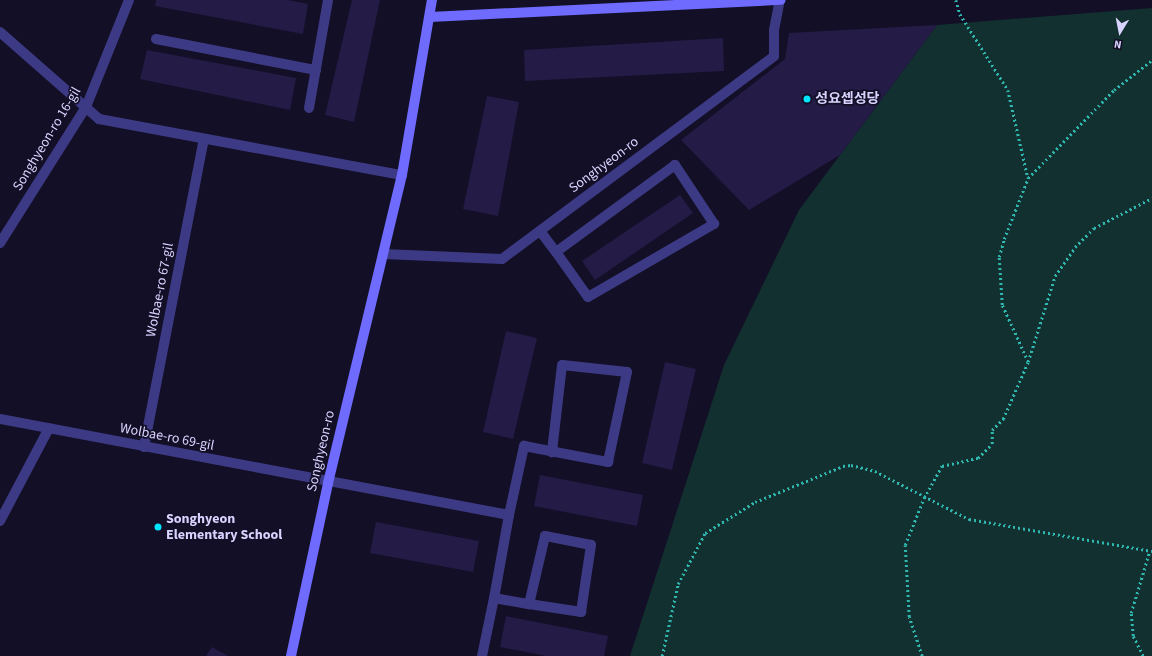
<!DOCTYPE html>
<html>
<head>
<meta charset="utf-8">
<style>
	body { margin:0 }
	#map { position:relative; width:1152px; height:656px; overflow:hidden; background:#130f26; font-family:"Source Sans 3","Noto Sans KR",sans-serif }
	div>[style] { position:absolute }
	[style*='--x'] { left:calc(var(--x)*1px); top:calc(var(--y)*1px); width:calc(var(--w)*1px); rotate:calc(var(--a)*1deg) }
	.green>* { inset:0; background:#12302f }
	.building>* { inset:0; background:#241b47 }
	.path>* { height:2.5px; margin-top:-1.25px; transform-origin:0; background:repeating-linear-gradient(90deg,#2fb8b0 0 2px,transparent 0 5px) }
	.street>* { height:10px; margin:-5px; padding:0 5px; transform-origin:5px; border-radius:5px; background:#3d3a85 }
	.secondary>* { height:10px; margin:-5px; padding:0 5px; transform-origin:5px; border-radius:5px; background:#6f6bff }
	.dots>* { width:11px; height:11px; translate:-50% -50%; box-sizing:border-box; border:2px solid #130f26; border-radius:50% }
	span { translate:-50% -50%; white-space:nowrap; text-align:center; line-height:1.15; -webkit-text-stroke:3.5px #130f26; paint-order:stroke }
	.poi-label { font-size:14px; color:#d9d4ff; font-weight:700 }
	.left { translate:0 -50%; text-align:left }
	.street-label { font-size:14px; color:#d9d4ff }
	.north { position:absolute; left:1100px; top:12px; width:40px; height:40px; -webkit-text-stroke:3px #130f26; paint-order:stroke; rotate:190deg; font-size:11px; font-weight:700; line-height:16px; text-align:center; color:#d9d4ff }
	.north::after { content:''; display:block; margin:auto; width:14px; height:18px; background:#d9d4ff; clip-path:polygon(50% 0,100% 100%,50% 72%,0 100%) }
</style>
</head>
<body>
<div id="map">
	<div class="green">
		<i style="clip-path:polygon(1152px 8px,1152px 656px,630px 656px,724px 365px,799px 210px,937px 25px)"></i>
	</div>
	<div class="building">
		<i style="clip-path:polygon(156px 0,288px 0,308px 4px,303px 34px,155px 6px)"></i>
		<i style="clip-path:polygon(352px 0,380px 0,354px 122px,325px 115px)"></i>
		<i style="clip-path:polygon(937px 25px,840px 155px,749px 210px,681px 140px,785px 59px,789px 33px)"></i>
		<i style="clip-path:polygon(723px 38px,724px 71px,525px 81px,524px 50px)"></i>
		<i style="clip-path:polygon(147px 50px,296px 78px,290px 110px,140px 79px)"></i>
		<i style="clip-path:polygon(487px 96px,519px 102px,498px 216px,463px 209px)"></i>
		<i style="clip-path:polygon(680px 195px,693px 213px,595px 280px,582px 261px)"></i>
		<i style="clip-path:polygon(506px 331px,537px 338px,513px 439px,483px 432px)"></i>
		<i style="clip-path:polygon(665px 362px,696px 369px,672px 470px,642px 463px)"></i>
		<i style="clip-path:polygon(540px 475px,643px 495px,637px 526px,534px 506px)"></i>
		<i style="clip-path:polygon(376px 522px,479px 541px,473px 572px,370px 553px)"></i>
		<i style="clip-path:polygon(506px 616px,608px 636px,604px 656px,546px 656px,500px 647px)"></i>
		<i style="clip-path:polygon(212px 647px,228px 656px,206px 656px)"></i>
	</div>
	<div class="path">
		<i style="--x:956;--y:0;--w:15;--a:74"></i>
		<i style="--x:960;--y:14;--w:90;--a:57.7"></i>
		<i style="--x:1008;--y:90;--w:90;--a:77.2"></i>
		<i style="--x:1028;--y:362;--w:63;--a:-114.5"></i>
		<i style="--x:1002;--y:305;--w:48;--a:-93.6"></i>
		<i style="--x:999;--y:257;--w:19;--a:-74"></i>
		<i style="--x:1004;--y:239;--w:66;--a:-68.5"></i>
		<i style="--x:1028;--y:178;--w:123;--a:-45.7"></i>
		<i style="--x:1114;--y:90;--w:48;--a:-38.3"></i>
		<i style="--x:662;--y:656;--w:74;--a:-77.5"></i>
		<i style="--x:678;--y:584;--w:58;--a:-62.1"></i>
		<i style="--x:705;--y:533;--w:59;--a:-31.8"></i>
		<i style="--x:755;--y:502;--w:95;--a:-22.2"></i>
		<i style="--x:843;--y:466;--w:8;--a:-7"></i>
		<i style="--x:851;--y:465;--w:25;--a:14"></i>
		<i style="--x:875;--y:471;--w:106;--a:27.1"></i>
		<i style="--x:969;--y:519;--w:186;--a:9.9"></i>
		<i style="--x:922;--y:656;--w:41;--a:-108.4"></i>
		<i style="--x:909;--y:617;--w:72;--a:-93.2"></i>
		<i style="--x:905;--y:545;--w:51;--a:-68"></i>
		<i style="--x:924;--y:498;--w:37;--a:-61"></i>
		<i style="--x:942;--y:466;--w:37;--a:-13"></i>
		<i style="--x:978;--y:458;--w:20;--a:-45"></i>
		<i style="--x:992;--y:444;--w:14;--a:-90"></i>
		<i style="--x:992;--y:430;--w:16;--a:-45"></i>
		<i style="--x:1003;--y:419;--w:62;--a:-66.3"></i>
		<i style="--x:1028;--y:362;--w:90;--a:-72.6"></i>
		<i style="--x:1055;--y:276;--w:35;--a:-55"></i>
		<i style="--x:1075;--y:247;--w:27;--a:-45"></i>
		<i style="--x:1094;--y:228;--w:65;--a:-27.3"></i>
		<i style="--x:1143;--y:656;--w:22;--a:-117"></i>
		<i style="--x:1133;--y:636;--w:23;--a:-95"></i>
		<i style="--x:1131;--y:613;--w:63;--a:-73.3"></i>
	</div>
	<div class="street">
		<i style="--x:0;--y:32;--w:132;--a:41.3"></i>
		<i style="--x:99;--y:119;--w:308;--a:10.5"></i>
		<i style="--x:156;--y:39;--w:163;--a:11"></i>
		<i style="--x:309;--y:108;--w:110;--a:-80"></i>
		<i style="--x:540;--y:231;--w:26;--a:53"></i>
		<i style="--x:556;--y:252;--w:55;--a:54.6"></i>
		<i style="--x:588;--y:297;--w:146;--a:-30.1"></i>
		<i style="--x:714;--y:224;--w:71;--a:-123.5"></i>
		<i style="--x:675;--y:165;--w:147;--a:143.8"></i>
		<i style="--x:0;--y:243;--w:161;--a:-57.7"></i>
		<i style="--x:86;--y:107;--w:115;--a:-68.1"></i>
		<i style="--x:383;--y:254;--w:119;--a:2.4"></i>
		<i style="--x:502;--y:259;--w:339;--a:-36.7"></i>
		<i style="--x:774;--y:56;--w:26;--a:-90"></i>
		<i style="--x:774;--y:30;--w:31;--a:-79"></i>
		<i style="--x:0;--y:419;--w:518;--a:10.68"></i>
		<i style="--x:509;--y:515;--w:71;--a:-77.7"></i>
		<i style="--x:524;--y:446;--w:86;--a:10.8"></i>
		<i style="--x:608;--y:462;--w:92;--a:-78.1"></i>
		<i style="--x:627;--y:372;--w:65;--a:-173.9"></i>
		<i style="--x:562;--y:365;--w:88;--a:96.6"></i>
		<i style="--x:144;--y:447;--w:314;--a:-79"></i>
		<i style="--x:509;--y:515;--w:84;--a:100.2"></i>
		<i style="--x:494;--y:598;--w:36;--a:10"></i>
		<i style="--x:529;--y:604;--w:53;--a:8.7"></i>
		<i style="--x:581;--y:612;--w:68;--a:-81.5"></i>
		<i style="--x:591;--y:545;--w:47;--a:-168.9"></i>
		<i style="--x:545;--y:536;--w:70;--a:103.2"></i>
		<i style="--x:0;--y:521;--w:105;--a:-62.2"></i>
		<i style="--x:482;--y:656;--w:59;--a:-78.3"></i>
	</div>
	<div class="secondary">
		<i style="--x:430;--y:17;--w:351;--a:-2.8"></i>
		<i style="--x:291;--y:656;--w:177;--a:-77.9"></i>
		<i style="--x:328;--y:483;--w:317;--a:-76.5"></i>
		<i style="--x:402;--y:175;--w:178;--a:-80.3"></i>
	</div>
	<div class="dots">
		<i style="left:807px;top:99px;background:#00e5ff"></i>
		<i style="left:158px;top:527px;background:#00e5ff"></i>
	</div>
	<div class="poi-label">
		<span class="left" style="left:815px;top:99px">성요셉성당</span>
		<span class="left" style="left:166px;top:527px">Songhyeon<br>Elementary School</span>
	</div>
	<div class="street-label">
		<span style="left:47px;top:139px;rotate:-59deg">Songhyeon-ro 16-gil</span>
		<span style="left:604px;top:165px;rotate:-37deg">Songhyeon-ro</span>
		<span style="left:160px;top:290px;rotate:-79deg">Wolbae-ro 67-gil</span>
		<span style="left:167px;top:437px;rotate:11deg">Wolbae-ro 69-gil</span>
		<span style="left:321px;top:451px;rotate:-77deg">Songhyeon-ro</span>
	</div>
	<div class="north">N</div>
</div>
</body>
</html>
